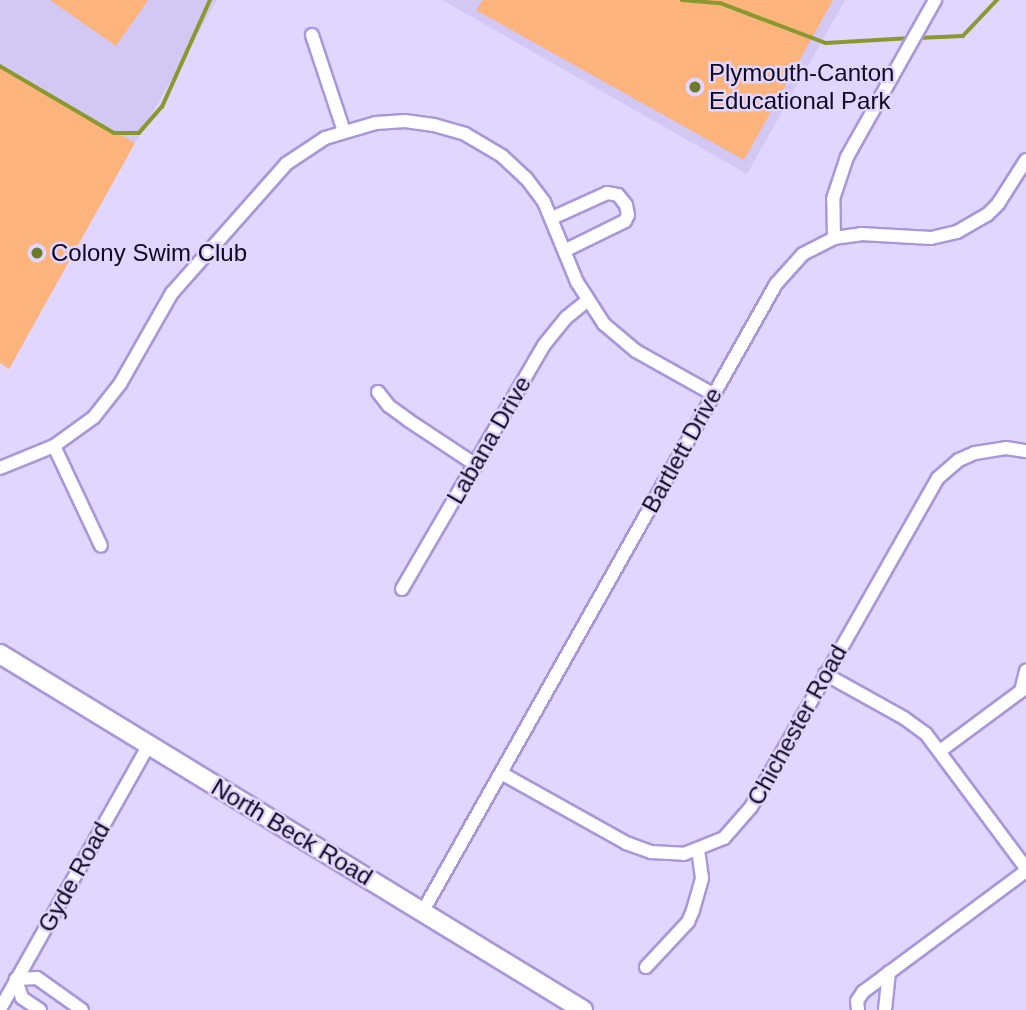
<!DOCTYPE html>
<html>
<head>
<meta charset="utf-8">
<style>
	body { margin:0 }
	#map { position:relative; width:1026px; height:1010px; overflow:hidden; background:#e1d6ff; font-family:Helvetica,sans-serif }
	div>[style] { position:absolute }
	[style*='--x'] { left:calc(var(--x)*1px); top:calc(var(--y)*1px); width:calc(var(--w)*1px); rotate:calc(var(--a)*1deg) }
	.built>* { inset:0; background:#d3c7f4 }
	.green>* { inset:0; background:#fcb37c }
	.stream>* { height:3.5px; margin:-1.75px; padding:0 1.75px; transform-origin:1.75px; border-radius:1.75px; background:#8a992f }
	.roads { filter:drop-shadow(2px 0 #a997d7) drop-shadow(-2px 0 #a997d7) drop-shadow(0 2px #a997d7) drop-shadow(0 -2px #a997d7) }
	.minor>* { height:12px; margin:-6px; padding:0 6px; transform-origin:6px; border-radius:6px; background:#fff }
	.secondary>* { height:18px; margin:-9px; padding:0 9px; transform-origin:9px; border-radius:9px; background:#fff }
	.dots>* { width:19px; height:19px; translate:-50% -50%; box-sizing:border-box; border:4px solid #e1d6ff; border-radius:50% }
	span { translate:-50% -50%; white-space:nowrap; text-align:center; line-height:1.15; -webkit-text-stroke:5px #e1d6ff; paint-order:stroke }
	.poi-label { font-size:24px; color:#0f081e }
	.left { translate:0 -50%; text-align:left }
	.street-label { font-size:24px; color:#0f081e }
</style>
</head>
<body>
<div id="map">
	<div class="built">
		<i style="clip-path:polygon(0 0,217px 0,135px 143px,0 66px)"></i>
		<i style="clip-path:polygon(442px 0,845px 0,747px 174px)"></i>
	</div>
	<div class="green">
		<i style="clip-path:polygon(50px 0,148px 0,116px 46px)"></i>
		<i style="clip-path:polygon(483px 0,833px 0,744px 160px,476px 10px)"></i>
		<i style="clip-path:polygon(0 66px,135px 143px,9px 369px,0 363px)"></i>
	</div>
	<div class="stream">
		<i style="--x:682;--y:0;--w:38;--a:5"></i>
		<i style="--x:720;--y:3;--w:113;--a:20.7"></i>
		<i style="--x:826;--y:43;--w:85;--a:-3.4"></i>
		<i style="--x:918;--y:38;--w:45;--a:-2.5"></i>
		<i style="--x:963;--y:36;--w:50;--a:-46.6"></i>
		<i style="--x:0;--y:66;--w:132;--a:30.4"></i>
		<i style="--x:114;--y:133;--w:25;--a:0"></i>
		<i style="--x:139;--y:133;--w:35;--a:-49"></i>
		<i style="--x:162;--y:107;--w:117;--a:-65.8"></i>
	</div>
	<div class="roads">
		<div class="minor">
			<i style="--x:312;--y:35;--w:101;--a:71.6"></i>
			<i style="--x:552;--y:218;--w:60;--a:-24.4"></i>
			<i style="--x:607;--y:193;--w:11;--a:10"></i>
			<i style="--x:618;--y:195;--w:13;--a:51"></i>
			<i style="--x:626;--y:205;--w:10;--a:79"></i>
			<i style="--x:628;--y:215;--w:7;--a:117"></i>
			<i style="--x:625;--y:221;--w:66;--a:153.8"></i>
			<i style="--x:834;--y:238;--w:27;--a:-8"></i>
			<i style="--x:861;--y:234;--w:70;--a:3.3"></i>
			<i style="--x:931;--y:238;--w:27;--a:-13"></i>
			<i style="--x:957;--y:232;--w:34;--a:-30"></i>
			<i style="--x:987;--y:215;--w:16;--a:-45"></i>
			<i style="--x:998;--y:204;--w:52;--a:-57.5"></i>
			<i style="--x:378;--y:392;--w:18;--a:52"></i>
			<i style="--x:389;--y:406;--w:24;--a:36"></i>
			<i style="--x:408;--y:420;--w:82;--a:33.5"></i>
			<i style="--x:54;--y:446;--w:110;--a:64.8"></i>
			<i style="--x:0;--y:468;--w:58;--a:-22.2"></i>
			<i style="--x:54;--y:446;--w:49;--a:-35.9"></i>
			<i style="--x:94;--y:417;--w:42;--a:-51.8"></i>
			<i style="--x:120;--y:384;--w:105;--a:-60.3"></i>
			<i style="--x:172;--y:293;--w:172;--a:-48.5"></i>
			<i style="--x:286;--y:164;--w:47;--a:-33.7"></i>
			<i style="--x:325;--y:138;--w:53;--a:-16.4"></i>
			<i style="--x:376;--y:123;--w:29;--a:-4"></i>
			<i style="--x:405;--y:121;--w:29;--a:8"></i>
			<i style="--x:434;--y:125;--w:32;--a:16"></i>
			<i style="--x:465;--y:134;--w:43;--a:30.7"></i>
			<i style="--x:502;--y:156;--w:33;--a:43"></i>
			<i style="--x:526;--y:178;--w:30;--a:53"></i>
			<i style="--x:544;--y:202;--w:87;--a:67.6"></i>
			<i style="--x:577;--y:282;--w:50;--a:57.3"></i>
			<i style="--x:604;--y:324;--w:42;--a:40.2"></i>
			<i style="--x:636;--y:351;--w:88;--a:29.2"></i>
			<i style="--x:402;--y:589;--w:282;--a:-59.8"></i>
			<i style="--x:544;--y:345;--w:36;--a:-51"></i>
			<i style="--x:567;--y:317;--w:26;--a:-39"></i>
			<i style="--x:825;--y:674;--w:90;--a:29.1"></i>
			<i style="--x:904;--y:718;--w:27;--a:36"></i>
			<i style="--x:926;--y:734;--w:167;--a:53.3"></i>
			<i style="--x:940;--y:751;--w:101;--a:-36.5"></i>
			<i style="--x:1021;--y:691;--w:21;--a:-76"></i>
			<i style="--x:501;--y:773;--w:143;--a:29.2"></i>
			<i style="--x:626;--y:843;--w:27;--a:20"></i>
			<i style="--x:651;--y:852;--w:33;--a:3"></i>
			<i style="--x:684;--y:854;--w:43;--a:-21.8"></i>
			<i style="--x:724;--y:838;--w:41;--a:-48.9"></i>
			<i style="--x:751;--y:807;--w:378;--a:-60.4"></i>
			<i style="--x:938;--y:478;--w:28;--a:-41"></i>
			<i style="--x:959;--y:460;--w:17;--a:-24"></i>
			<i style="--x:975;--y:453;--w:31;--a:-9"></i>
			<i style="--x:1006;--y:448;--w:20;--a:9"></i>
			<i style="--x:423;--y:911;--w:720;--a:-60.62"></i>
			<i style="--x:776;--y:284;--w:40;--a:-48"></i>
			<i style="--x:803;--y:254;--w:35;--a:-27"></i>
			<i style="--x:834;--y:238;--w:39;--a:-91"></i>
			<i style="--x:833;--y:199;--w:44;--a:-71.6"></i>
			<i style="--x:847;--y:157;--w:180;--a:-60.7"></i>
			<i style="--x:646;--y:967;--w:62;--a:-47"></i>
			<i style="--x:688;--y:922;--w:13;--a:-67"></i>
			<i style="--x:693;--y:910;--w:33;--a:-74"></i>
			<i style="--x:702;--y:878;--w:27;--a:-98"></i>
			<i style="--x:0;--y:1009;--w:302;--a:-60.6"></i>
			<i style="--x:40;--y:1010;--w:22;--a:-146"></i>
			<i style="--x:22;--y:998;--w:20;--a:-108"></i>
			<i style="--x:16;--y:979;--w:21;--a:-3"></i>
			<i style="--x:37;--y:978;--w:55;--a:35.4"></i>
			<i style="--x:858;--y:1010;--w:9;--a:-96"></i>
			<i style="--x:857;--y:1001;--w:11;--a:-56"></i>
			<i style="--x:863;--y:992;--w:203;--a:-36.6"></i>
			<i style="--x:885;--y:1010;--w:38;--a:-84"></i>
		</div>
		<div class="secondary">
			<i style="--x:0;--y:654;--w:683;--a:31.41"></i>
		</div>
	</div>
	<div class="dots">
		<i style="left:695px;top:87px;background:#6f7b28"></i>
		<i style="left:37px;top:253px;background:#6f7b28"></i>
	</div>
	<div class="poi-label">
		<span class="left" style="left:709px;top:87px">Plymouth-Canton<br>Educational Park</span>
		<span class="left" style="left:51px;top:253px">Colony Swim Club</span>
	</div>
	<div class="street-label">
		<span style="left:489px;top:440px;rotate:-60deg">Labana Drive</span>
		<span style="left:682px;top:450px;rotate:-61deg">Bartlett Drive</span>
		<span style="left:797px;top:725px;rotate:-61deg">Chichester Road</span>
		<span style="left:292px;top:832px;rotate:31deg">North Beck Road</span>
		<span style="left:74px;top:877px;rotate:-61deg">Gyde Road</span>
	</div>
</div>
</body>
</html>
